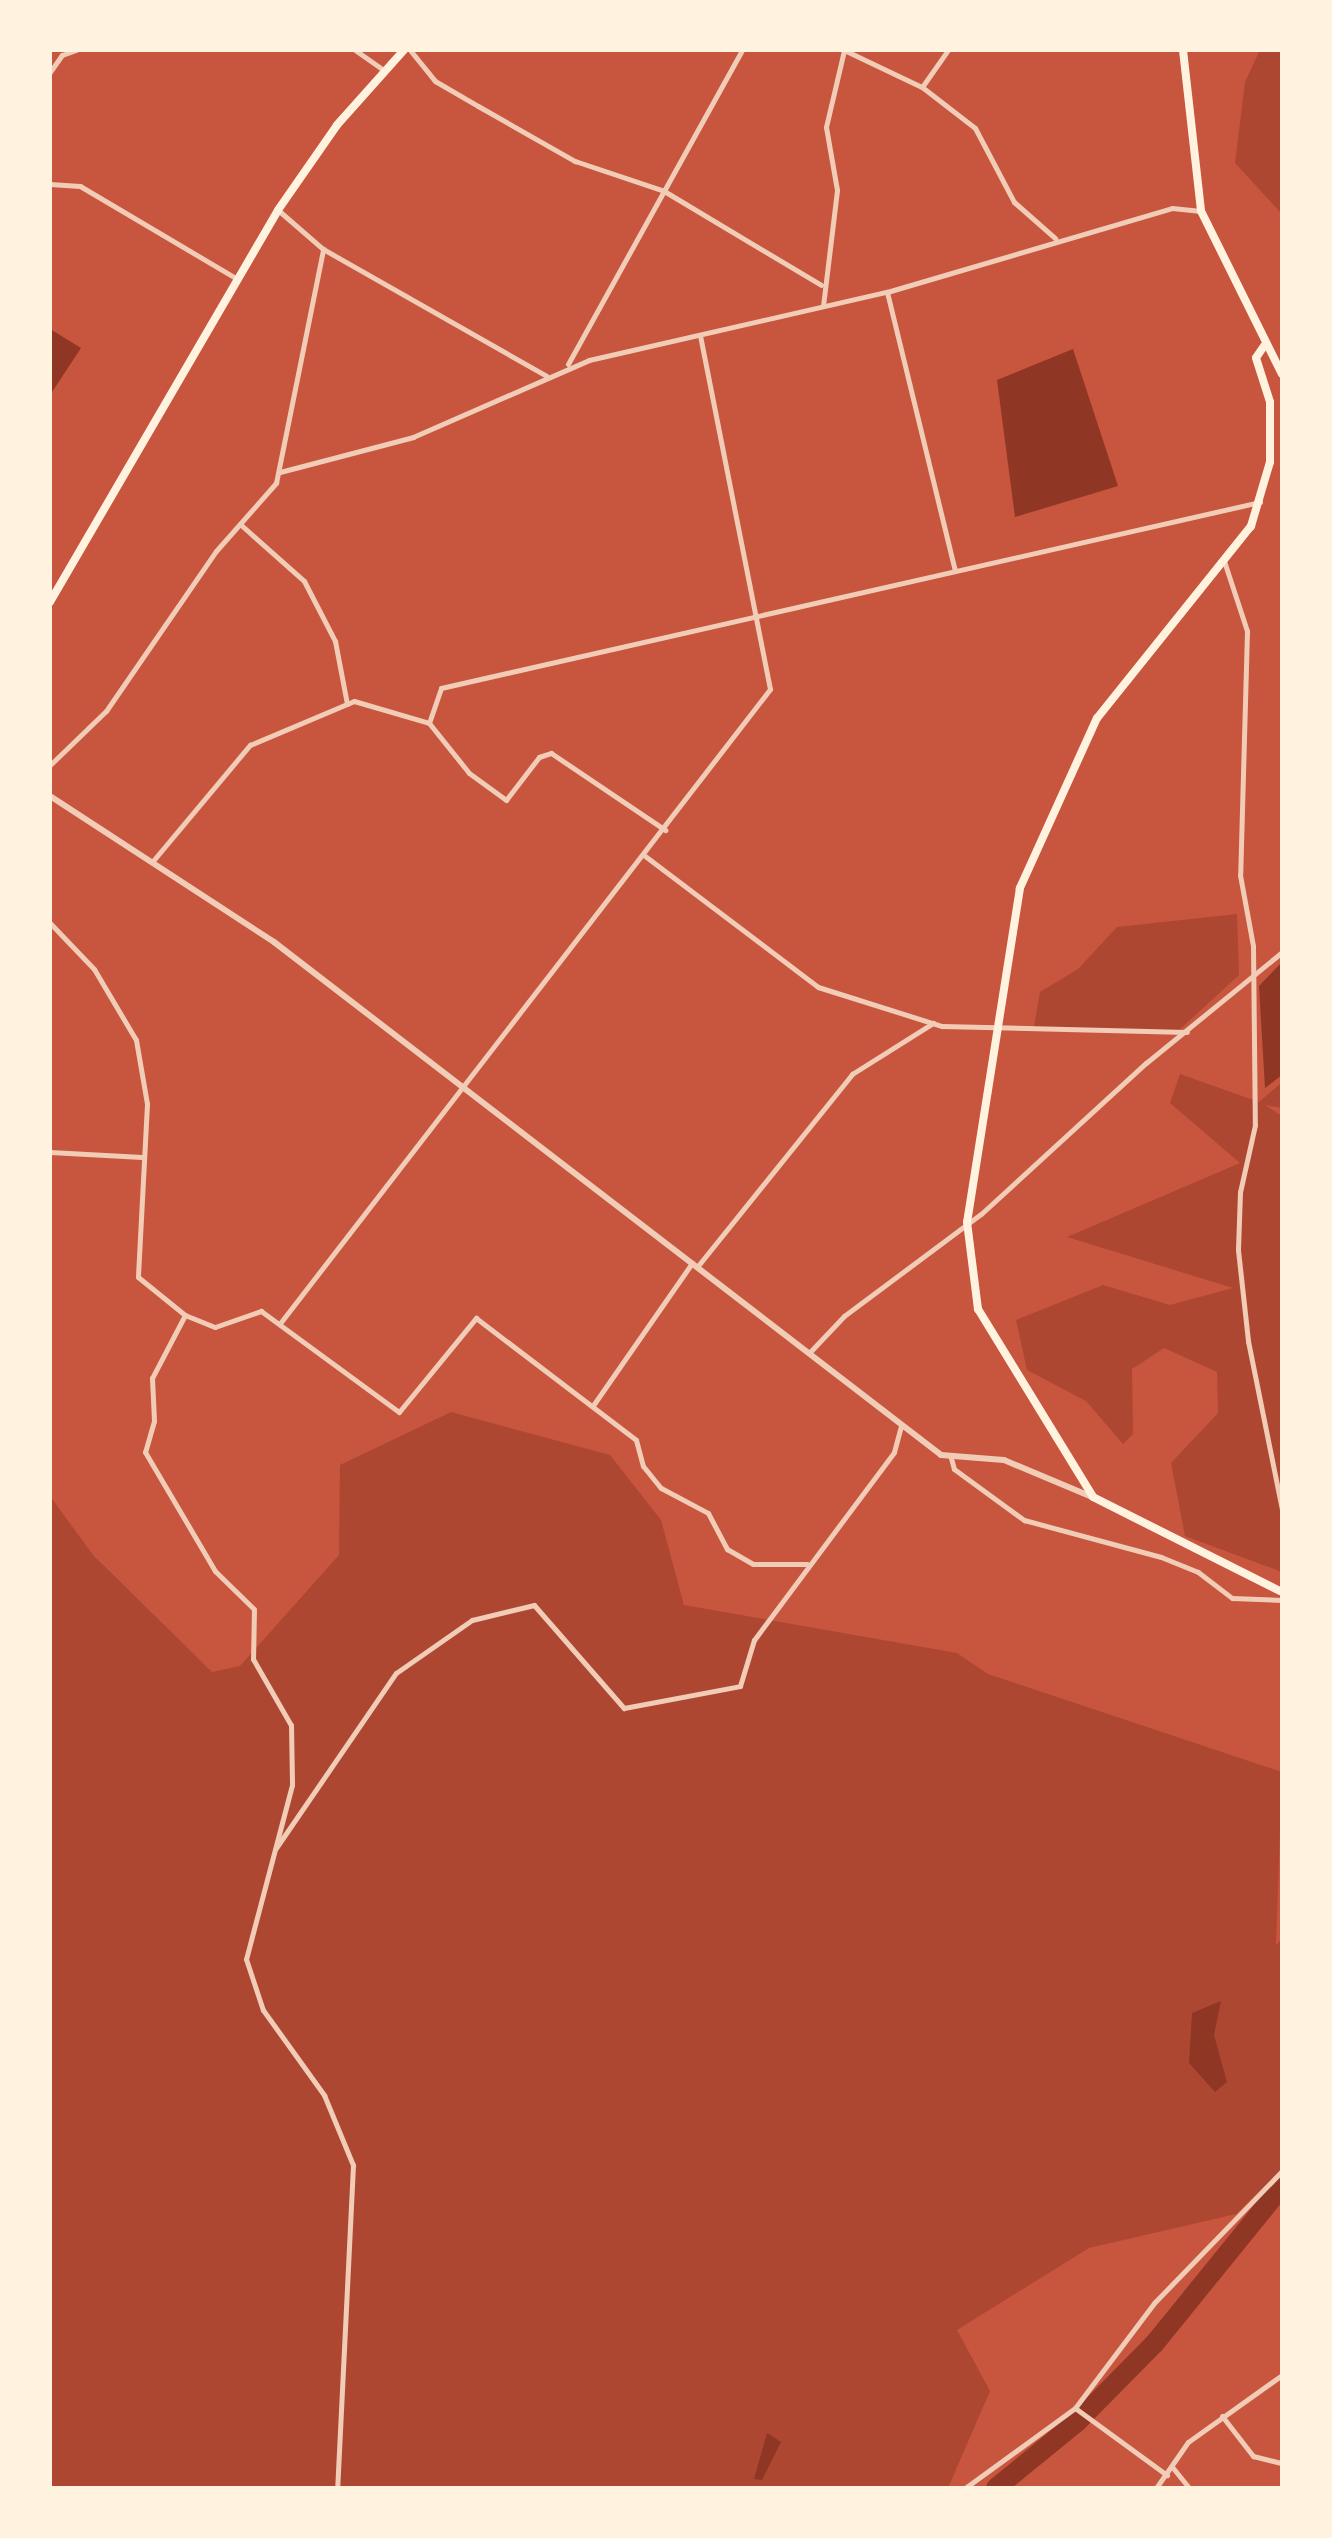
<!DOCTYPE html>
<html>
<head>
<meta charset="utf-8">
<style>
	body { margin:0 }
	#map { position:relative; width:1332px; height:2538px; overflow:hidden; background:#c8553d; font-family:"DejaVu Sans",sans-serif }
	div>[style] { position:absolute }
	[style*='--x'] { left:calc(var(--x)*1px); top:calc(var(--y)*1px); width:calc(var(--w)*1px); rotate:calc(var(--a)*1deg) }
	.green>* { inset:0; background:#ae4732 }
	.water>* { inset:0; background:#8f3625 }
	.river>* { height:20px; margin:-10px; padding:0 10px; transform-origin:10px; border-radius:10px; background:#8f3625 }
	.minor>* { height:5px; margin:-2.5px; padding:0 2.5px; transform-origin:2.5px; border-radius:2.5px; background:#f1ccb7 }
	.tertiary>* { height:6px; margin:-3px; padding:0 3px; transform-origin:3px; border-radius:3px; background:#f1ccb7 }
	.secondary>* { height:8px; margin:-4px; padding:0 4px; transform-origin:4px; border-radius:4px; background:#fff3e0 }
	span { translate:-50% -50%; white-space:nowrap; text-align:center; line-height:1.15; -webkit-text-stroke:9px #fff3e0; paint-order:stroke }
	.frame { position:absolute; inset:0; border:52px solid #fff3e0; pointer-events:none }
</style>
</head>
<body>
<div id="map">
	<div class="green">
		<i style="clip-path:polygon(1260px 50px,1282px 50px,1282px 214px,1235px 163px,1245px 82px)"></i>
		<i style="clip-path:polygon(1237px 914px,1239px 975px,1177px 1032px,1034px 1027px,1040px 992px,1078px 969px,1117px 927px)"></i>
		<i style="clip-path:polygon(1180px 1074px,1259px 1102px,1282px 1082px,1282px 1108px,1265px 1105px,1282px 1116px,1282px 1572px,1185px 1536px,1171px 1463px,1218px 1413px,1217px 1372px,1164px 1348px,1132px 1369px,1133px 1434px,1123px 1444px,1086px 1401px,1027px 1370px,1016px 1320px,1103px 1285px,1170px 1305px,1233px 1288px,1067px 1237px,1240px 1163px,1170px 1103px)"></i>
		<i style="clip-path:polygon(451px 1412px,610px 1455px,661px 1520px,684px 1605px,957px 1653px,988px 1674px,1282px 1772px,1276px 1945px,1282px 1939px,1282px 2169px,1236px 2214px,1089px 2248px,957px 2330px,990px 2391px,948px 2488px,50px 2488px,50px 1496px,93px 1555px,212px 1672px,240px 1666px,339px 1555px,340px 1465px)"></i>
	</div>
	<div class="water">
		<i style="clip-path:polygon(50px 329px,81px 348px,50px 395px)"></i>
		<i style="clip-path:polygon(1073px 349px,1118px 486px,1015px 517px,997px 380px)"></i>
		<i style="clip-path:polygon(1282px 962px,1282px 1075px,1265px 1088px,1259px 986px)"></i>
		<i style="clip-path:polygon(1221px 2001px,1214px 2035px,1227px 2082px,1215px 2092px,1189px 2063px,1192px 2013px)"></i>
		<i style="clip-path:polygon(767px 2433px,781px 2442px,762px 2480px,754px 2479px)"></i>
	</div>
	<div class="river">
		<i style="--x:996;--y:2488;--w:104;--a:-39.2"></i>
		<i style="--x:1077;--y:2422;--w:111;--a:-45.4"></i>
		<i style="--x:1155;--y:2343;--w:202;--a:-51"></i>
	</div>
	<div class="minor">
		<i style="--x:355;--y:50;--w:37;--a:35"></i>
		<i style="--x:410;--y:50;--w:40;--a:51"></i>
		<i style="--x:435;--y:81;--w:50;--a:30.2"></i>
		<i style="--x:478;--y:106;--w:112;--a:29.6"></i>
		<i style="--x:575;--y:161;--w:94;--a:18.6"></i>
		<i style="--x:664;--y:191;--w:183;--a:30.9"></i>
		<i style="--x:844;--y:50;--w:86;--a:25.4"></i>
		<i style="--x:922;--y:87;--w:67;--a:37.7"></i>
		<i style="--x:975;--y:128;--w:84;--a:62.2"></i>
		<i style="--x:1014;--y:202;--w:55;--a:41.3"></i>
		<i style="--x:50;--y:72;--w:21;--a:-55"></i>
		<i style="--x:62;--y:55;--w:15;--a:-20"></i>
		<i style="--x:922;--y:87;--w:45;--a:-54.9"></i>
		<i style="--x:50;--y:184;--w:30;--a:4"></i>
		<i style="--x:80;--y:186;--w:182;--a:30.6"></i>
		<i style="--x:278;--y:210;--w:60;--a:40.9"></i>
		<i style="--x:323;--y:249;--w:257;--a:29.6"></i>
		<i style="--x:887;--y:292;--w:287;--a:76.3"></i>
		<i style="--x:823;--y:306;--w:117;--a:-83.1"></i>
		<i style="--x:837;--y:190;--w:64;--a:-99.9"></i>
		<i style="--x:826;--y:127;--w:79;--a:-76.8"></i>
		<i style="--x:568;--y:364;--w:359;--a:-61"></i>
		<i style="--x:280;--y:472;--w:138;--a:-14.7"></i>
		<i style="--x:413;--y:437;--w:192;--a:-23.6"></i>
		<i style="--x:589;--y:360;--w:306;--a:-12.9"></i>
		<i style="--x:887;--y:292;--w:297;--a:-16.4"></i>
		<i style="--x:1172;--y:208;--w:29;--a:6"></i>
		<i style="--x:240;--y:524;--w:86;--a:41.7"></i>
		<i style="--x:304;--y:581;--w:68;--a:62.7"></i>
		<i style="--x:335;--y:641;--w:64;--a:79.2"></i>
		<i style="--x:1224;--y:561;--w:74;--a:71.8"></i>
		<i style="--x:1247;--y:631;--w:244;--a:91.6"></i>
		<i style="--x:1240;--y:875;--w:72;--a:79.6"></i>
		<i style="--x:1253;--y:946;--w:179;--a:89.4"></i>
		<i style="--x:1255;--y:1125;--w:69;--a:102.6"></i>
		<i style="--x:1240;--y:1192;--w:58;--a:92"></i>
		<i style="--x:1238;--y:1250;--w:92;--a:83.7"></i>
		<i style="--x:1248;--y:1341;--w:171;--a:78.6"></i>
		<i style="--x:429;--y:723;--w:37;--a:-71"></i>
		<i style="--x:441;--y:688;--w:840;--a:-12.8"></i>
		<i style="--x:50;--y:765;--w:78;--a:-44"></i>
		<i style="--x:106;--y:711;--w:194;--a:-55.5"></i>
		<i style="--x:216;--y:551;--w:91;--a:-48.6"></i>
		<i style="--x:276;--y:483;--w:239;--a:-78.6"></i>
		<i style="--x:645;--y:856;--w:217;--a:37.1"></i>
		<i style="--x:818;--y:987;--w:130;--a:17.5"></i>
		<i style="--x:942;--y:1026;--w:245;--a:1.4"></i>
		<i style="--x:152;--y:862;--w:153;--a:-50.1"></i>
		<i style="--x:250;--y:745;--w:113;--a:-22.9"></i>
		<i style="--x:354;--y:701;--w:78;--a:16.3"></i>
		<i style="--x:429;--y:723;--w:64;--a:51.3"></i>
		<i style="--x:469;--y:773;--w:46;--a:36.1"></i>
		<i style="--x:506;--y:800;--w:54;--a:-52.5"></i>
		<i style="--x:539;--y:757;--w:13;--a:-18"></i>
		<i style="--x:551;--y:753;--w:138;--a:34"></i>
		<i style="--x:50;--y:923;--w:64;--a:46.3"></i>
		<i style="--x:94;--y:969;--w:82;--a:59.4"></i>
		<i style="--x:136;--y:1040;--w:65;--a:80.2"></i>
		<i style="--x:147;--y:1104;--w:173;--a:93"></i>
		<i style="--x:138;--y:1277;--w:60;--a:39"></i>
		<i style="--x:185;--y:1315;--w:32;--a:22"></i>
		<i style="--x:215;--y:1327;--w:49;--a:-19.2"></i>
		<i style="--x:261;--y:1311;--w:171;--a:36.2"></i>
		<i style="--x:399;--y:1412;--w:122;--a:-50.7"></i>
		<i style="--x:476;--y:1318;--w:201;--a:37.3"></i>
		<i style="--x:636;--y:1440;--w:27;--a:75"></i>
		<i style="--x:643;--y:1466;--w:28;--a:51"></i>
		<i style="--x:661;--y:1488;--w:53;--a:28"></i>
		<i style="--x:708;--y:1513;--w:41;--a:62.2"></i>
		<i style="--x:727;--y:1549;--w:30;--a:30"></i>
		<i style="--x:753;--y:1564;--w:54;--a:0"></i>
		<i style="--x:50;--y:1152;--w:92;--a:3.1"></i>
		<i style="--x:697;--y:1267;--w:248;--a:-51.2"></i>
		<i style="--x:852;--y:1074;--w:96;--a:-32.2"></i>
		<i style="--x:185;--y:1315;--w:71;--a:117.6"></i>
		<i style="--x:152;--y:1378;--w:43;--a:87.3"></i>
		<i style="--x:154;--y:1421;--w:32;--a:106"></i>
		<i style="--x:145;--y:1452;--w:138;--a:59.5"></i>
		<i style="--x:215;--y:1571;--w:54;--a:44.3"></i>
		<i style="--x:254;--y:1609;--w:50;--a:91.1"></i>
		<i style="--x:253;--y:1659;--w:76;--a:60.1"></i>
		<i style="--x:291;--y:1725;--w:60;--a:89"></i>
		<i style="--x:292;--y:1785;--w:180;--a:104.8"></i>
		<i style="--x:246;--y:1959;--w:54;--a:71.6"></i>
		<i style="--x:263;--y:2010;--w:105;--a:54.3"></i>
		<i style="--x:324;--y:2095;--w:76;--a:67.5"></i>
		<i style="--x:353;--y:2165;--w:323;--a:92.8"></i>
		<i style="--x:281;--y:1322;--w:800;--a:-52.31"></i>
		<i style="--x:770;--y:689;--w:360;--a:-101.2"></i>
		<i style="--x:809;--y:1353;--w:51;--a:-46.6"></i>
		<i style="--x:844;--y:1316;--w:171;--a:-36.7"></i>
		<i style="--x:981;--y:1214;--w:224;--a:-42.5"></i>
		<i style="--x:1146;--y:1063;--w:176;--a:-39.2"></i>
		<i style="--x:594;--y:1404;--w:172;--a:-55.2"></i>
		<i style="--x:951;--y:1458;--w:11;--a:75"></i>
		<i style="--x:954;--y:1469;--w:87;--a:36.1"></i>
		<i style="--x:1024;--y:1520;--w:142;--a:15.1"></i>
		<i style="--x:1161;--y:1557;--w:40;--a:22"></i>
		<i style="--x:1198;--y:1572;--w:43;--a:37.4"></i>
		<i style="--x:1232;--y:1598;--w:50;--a:2.3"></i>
		<i style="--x:276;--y:1848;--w:212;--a:-55.6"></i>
		<i style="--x:396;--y:1673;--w:93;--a:-34.9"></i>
		<i style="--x:472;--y:1620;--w:64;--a:-13.6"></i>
		<i style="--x:534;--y:1605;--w:137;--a:48.9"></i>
		<i style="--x:624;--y:1708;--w:118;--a:-10.7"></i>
		<i style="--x:740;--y:1686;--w:48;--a:-73.1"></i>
		<i style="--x:754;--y:1640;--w:234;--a:-53.3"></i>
		<i style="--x:894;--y:1452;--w:28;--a:-75"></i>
		<i style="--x:1075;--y:2408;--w:114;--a:36.1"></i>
		<i style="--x:1222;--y:2416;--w:51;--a:52.2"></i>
		<i style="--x:1253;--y:2456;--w:30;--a:14"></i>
		<i style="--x:1173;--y:2468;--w:26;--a:51"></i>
		<i style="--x:965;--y:2488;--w:136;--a:-36"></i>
		<i style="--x:1075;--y:2408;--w:133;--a:-53"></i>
		<i style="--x:1155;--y:2302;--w:182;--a:-45.9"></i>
		<i style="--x:1156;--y:2488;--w:56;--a:-55.2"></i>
		<i style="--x:1188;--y:2442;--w:115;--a:-35.5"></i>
	</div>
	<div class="tertiary">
		<i style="--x:50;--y:796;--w:267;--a:33.1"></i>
		<i style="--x:274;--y:942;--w:841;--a:37.56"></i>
		<i style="--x:941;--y:1455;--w:63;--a:4.5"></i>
		<i style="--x:1004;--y:1460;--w:95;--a:22.8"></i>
	</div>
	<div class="secondary">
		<i style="--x:1183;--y:50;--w:162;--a:83.6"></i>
		<i style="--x:1201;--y:211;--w:182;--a:63.6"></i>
		<i style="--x:1264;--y:346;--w:14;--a:124"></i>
		<i style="--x:1256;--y:358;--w:46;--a:72.3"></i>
		<i style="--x:1270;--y:402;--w:60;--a:90"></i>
		<i style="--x:1270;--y:462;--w:67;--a:106.5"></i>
		<i style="--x:1251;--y:526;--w:246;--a:128.7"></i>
		<i style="--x:1097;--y:718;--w:187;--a:114.4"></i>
		<i style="--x:1020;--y:888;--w:338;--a:99"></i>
		<i style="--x:967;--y:1222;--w:88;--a:82.8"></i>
		<i style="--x:978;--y:1309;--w:220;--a:58.5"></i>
		<i style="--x:1093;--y:1497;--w:212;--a:26.7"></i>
		<i style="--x:50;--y:602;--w:453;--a:-59.8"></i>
		<i style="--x:278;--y:210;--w:103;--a:-55.2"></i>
		<i style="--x:337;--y:125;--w:101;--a:-48.2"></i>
	</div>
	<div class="frame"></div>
</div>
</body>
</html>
